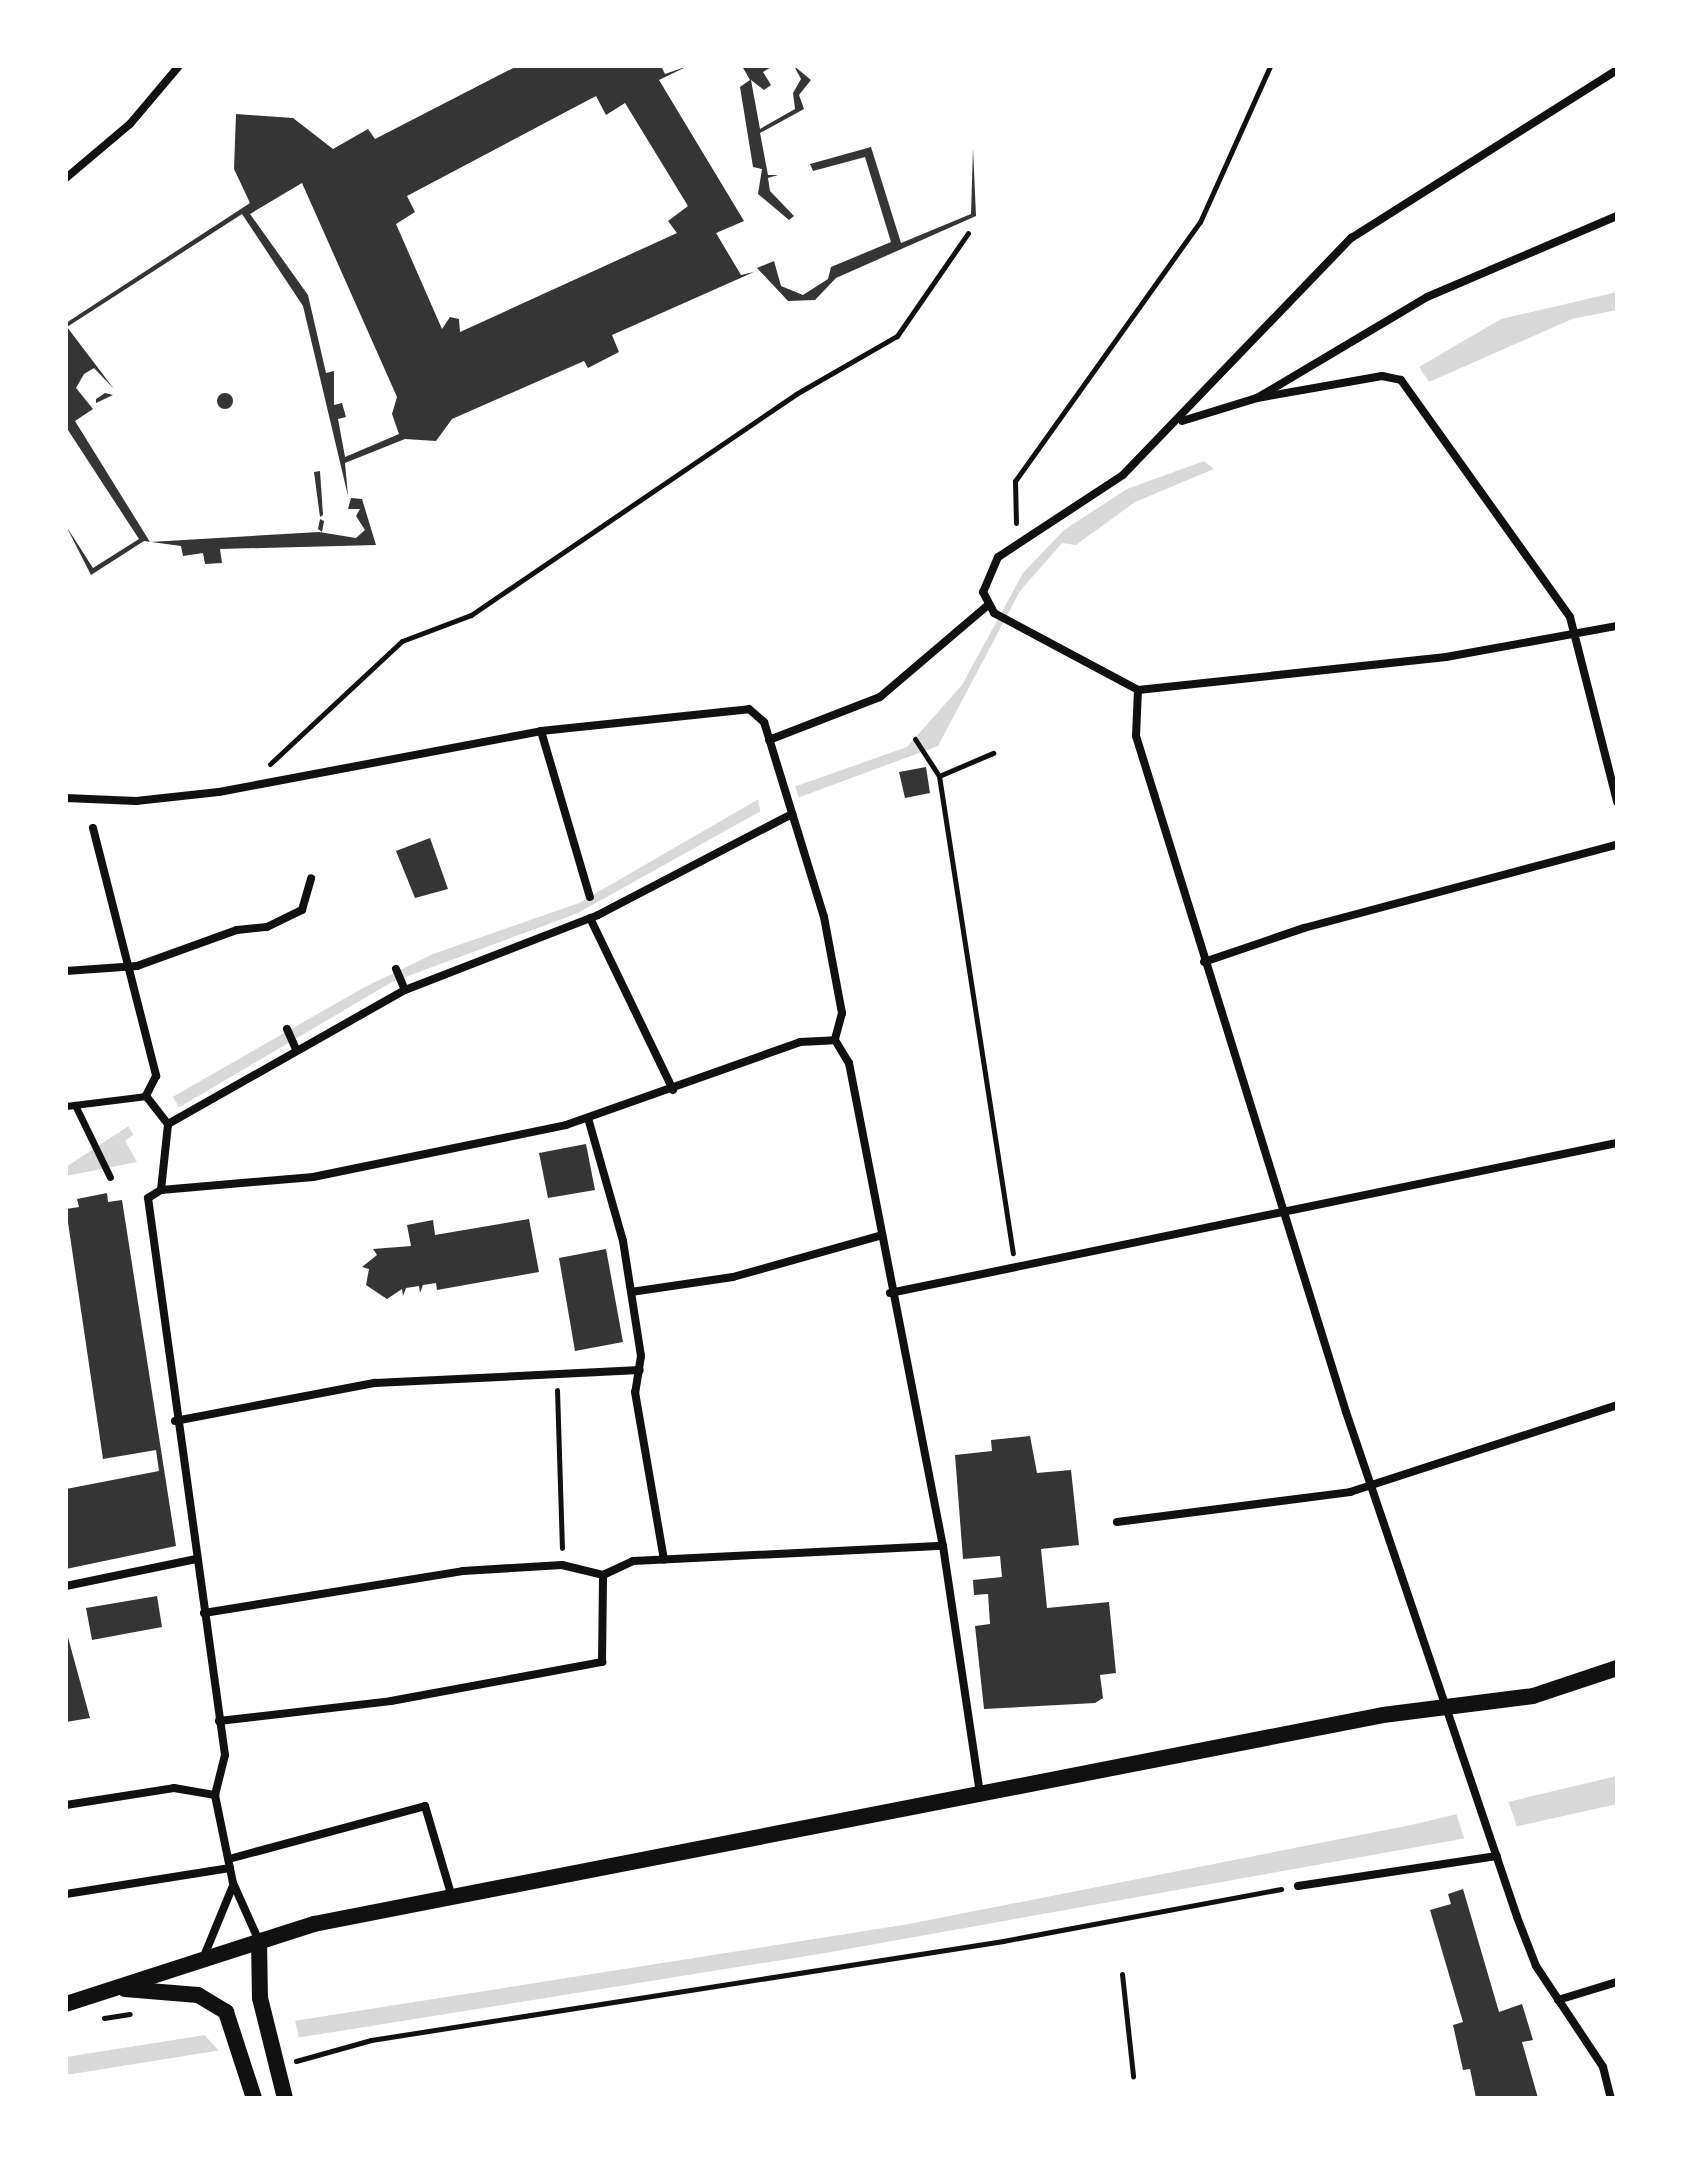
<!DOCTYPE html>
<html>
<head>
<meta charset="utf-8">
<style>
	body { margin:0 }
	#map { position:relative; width:1683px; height:2164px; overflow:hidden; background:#fff; font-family:Rubik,sans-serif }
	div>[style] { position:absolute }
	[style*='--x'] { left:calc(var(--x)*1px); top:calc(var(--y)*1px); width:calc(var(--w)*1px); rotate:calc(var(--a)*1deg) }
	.water>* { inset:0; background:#d9d9d9 }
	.pier>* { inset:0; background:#fff }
	.building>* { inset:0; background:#353535 }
	.round { border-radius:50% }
	.path>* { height:5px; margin:-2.5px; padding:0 2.5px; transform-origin:2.5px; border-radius:2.5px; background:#111 }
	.pedestrian>* { height:7px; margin:-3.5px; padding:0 3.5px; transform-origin:3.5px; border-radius:3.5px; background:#111 }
	.minor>* { height:8px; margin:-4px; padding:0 4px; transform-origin:4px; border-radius:4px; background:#111 }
	.secondary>* { height:16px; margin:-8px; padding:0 8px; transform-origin:8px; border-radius:8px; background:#111 }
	span { translate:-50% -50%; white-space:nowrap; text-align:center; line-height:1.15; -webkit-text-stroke:7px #fff; paint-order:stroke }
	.frame { position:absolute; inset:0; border:68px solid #fff; pointer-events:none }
</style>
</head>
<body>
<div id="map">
	<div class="water">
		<i style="clip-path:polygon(1617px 292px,1617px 310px,1572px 319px,1429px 382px,1419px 367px,1501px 319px)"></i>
		<i style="clip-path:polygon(1204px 461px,1214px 469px,1135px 502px,1076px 545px,1062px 543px,1020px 591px,938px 746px,759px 812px,578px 913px,392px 982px,134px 1134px,125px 1141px,137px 1162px,66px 1176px,66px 1167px,176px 1095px,363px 988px,433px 954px,579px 903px,757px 800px,907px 747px,962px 685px,1023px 573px,1064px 530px,1127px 489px)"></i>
		<i style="clip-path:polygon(1617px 1776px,1617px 1804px,1456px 1840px,825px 1953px,66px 2075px,66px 2057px,909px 1924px,1411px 1825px)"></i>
	</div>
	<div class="pier">
		<i style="clip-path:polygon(794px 784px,800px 800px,761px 815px,758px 799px)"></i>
		<i style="clip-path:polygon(171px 1094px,179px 1107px,135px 1137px,126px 1123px)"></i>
		<i style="clip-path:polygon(1507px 1797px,1517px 1827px,1465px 1841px,1455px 1810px)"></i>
		<i style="clip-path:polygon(294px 2016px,299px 2038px,219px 2051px,201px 2031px)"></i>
	</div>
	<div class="building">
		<i style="clip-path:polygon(evenodd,517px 66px,661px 66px,665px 74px,688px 66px,659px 80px,744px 221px,716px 233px,741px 275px,754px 272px,612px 335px,619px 352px,588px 368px,584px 361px,452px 419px,436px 441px,405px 439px,345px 463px,348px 496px,303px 306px,242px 214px,67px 327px,114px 389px,94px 368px,84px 374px,76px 388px,93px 409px,75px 421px,150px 542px,319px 532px,356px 538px,365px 530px,356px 516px,360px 509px,348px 509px,351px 498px,362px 499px,376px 545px,220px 549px,222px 563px,205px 564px,203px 553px,183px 556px,181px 546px,144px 541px,91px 575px,66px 526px,93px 568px,139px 539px,66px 427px,66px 323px,250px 203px,234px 169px,236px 114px,293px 118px,333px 149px,368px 129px,375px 139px,517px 66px,596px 96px,606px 115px,625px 103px,688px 206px,668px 221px,677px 233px,460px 332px,459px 319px,450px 317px,442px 329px,396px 224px,415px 212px,407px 196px,596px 96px,517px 66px,302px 183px,397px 397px,392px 414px,399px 434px,345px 457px,338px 419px,346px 417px,342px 403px,334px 405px,334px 371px,326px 373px,308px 295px,250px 214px,302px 183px)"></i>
		<i style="clip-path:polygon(742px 66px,773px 66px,763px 72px,771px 85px,764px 90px,751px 80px,760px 129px,795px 109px,793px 93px,801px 79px,794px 66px,811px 80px,799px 95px,804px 109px,760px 133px,768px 175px,778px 175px,768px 178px,770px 191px,794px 216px,789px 220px,758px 194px,762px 169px,753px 167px,740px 87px,750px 80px)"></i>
		<i style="clip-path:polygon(871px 147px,901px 243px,971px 214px,973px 148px,976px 216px,836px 278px,815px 300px,788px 301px,757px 268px,774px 261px,781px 286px,803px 295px,828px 279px,831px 267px,891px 242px,865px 157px,813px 171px,810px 164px)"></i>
		<i style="clip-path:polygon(105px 393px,113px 395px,96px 403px,96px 399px)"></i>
		<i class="round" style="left:217px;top:393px;width:16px;height:16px"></i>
		<i style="clip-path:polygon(320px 471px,323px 515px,320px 517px,314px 472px)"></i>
		<i style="clip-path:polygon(320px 519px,324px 521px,322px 532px,318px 529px)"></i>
		<i style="clip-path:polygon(926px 767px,930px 793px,905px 798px,899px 772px)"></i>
		<i style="clip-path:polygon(430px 838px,448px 889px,415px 898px,396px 851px)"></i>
		<i style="clip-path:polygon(586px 1144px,595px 1190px,548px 1198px,539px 1153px)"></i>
		<i style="clip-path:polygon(107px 1193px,108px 1202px,122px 1200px,176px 1546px,66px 1569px,66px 1489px,159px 1471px,156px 1450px,103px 1459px,66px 1209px,79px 1207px,77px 1199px)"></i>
		<i style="clip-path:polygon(529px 1219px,539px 1272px,437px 1290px,436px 1283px,423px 1285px,420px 1293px,419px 1286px,406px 1288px,403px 1296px,402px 1289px,387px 1299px,366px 1285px,369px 1269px,362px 1267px,377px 1255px,373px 1249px,411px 1246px,407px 1225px,433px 1220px,435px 1235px)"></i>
		<i style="clip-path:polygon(606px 1249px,623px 1342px,575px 1351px,559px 1258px)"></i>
		<i style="clip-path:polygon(1030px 1436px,1037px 1473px,1071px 1470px,1079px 1545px,1041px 1549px,1047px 1608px,1109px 1602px,1116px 1673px,1100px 1675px,1103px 1698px,1095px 1703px,984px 1709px,975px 1626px,990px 1624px,988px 1594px,974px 1595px,973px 1580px,1002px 1577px,1000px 1556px,963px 1559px,955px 1455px,992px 1451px,991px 1440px)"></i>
		<i style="clip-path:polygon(157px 1596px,162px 1627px,92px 1640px,86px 1608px)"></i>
		<i style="clip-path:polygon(66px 1630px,90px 1718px,66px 1722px)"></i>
		<i style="clip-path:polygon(1463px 1889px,1499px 2012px,1522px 2004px,1533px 2040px,1522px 2042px,1538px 2098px,1476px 2098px,1470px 2069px,1463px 2070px,1453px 2025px,1463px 2022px,1430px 1910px,1451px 1904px,1448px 1894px)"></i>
	</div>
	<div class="path">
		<i style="--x:1016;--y:523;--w:42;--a:-91.4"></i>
		<i style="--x:1015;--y:481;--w:318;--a:-54.5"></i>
		<i style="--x:1200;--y:222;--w:171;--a:-65.8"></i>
		<i style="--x:915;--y:739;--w:44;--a:57"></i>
		<i style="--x:939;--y:776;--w:483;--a:81.2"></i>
		<i style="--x:270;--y:764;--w:180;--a:-43"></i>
		<i style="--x:402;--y:641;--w:74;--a:-20.6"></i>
		<i style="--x:471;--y:615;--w:393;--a:-34.2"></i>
		<i style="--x:796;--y:394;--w:116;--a:-29.9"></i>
		<i style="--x:897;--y:336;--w:125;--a:-55.4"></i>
		<i style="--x:939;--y:776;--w:59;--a:-23.1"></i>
		<i style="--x:557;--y:1390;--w:158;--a:88.2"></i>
		<i style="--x:1122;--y:1974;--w:103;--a:83.8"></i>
		<i style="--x:104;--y:2018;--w:26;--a:-9"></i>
		<i style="--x:296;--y:2061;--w:78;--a:-15.6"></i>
		<i style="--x:371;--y:2040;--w:640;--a:-8.9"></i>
		<i style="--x:1003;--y:1941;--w:283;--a:-10.6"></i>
	</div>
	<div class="pedestrian">
		<i style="--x:75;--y:1105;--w:80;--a:64.1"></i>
		<i style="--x:66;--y:1106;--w:81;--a:-7.1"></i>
	</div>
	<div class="minor">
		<i style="--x:1617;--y:70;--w:315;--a:147.7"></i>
		<i style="--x:1351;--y:238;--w:329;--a:133.9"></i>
		<i style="--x:1123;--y:475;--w:149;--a:146.7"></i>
		<i style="--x:998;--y:557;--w:38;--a:113"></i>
		<i style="--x:983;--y:592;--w:24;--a:62"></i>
		<i style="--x:994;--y:613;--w:163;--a:28.1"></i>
		<i style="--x:1138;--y:690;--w:310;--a:-6.1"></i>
		<i style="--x:1446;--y:657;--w:174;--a:-10.3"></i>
		<i style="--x:66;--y:178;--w:84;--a:-40.2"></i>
		<i style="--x:130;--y:124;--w:76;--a:-49.8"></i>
		<i style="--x:1257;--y:398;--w:127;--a:-10"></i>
		<i style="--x:1382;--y:376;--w:19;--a:12"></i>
		<i style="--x:1401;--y:380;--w:291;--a:54.5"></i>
		<i style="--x:1570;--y:617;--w:191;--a:75.7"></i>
		<i style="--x:1182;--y:421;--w:78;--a:-17"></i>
		<i style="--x:1257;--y:398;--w:198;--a:-30.7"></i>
		<i style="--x:1427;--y:297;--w:207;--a:-23.1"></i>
		<i style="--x:1138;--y:690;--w:46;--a:92.5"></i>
		<i style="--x:1136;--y:736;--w:708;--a:72.74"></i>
		<i style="--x:1346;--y:1412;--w:533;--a:71.29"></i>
		<i style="--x:1517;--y:1917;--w:53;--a:68.8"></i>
		<i style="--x:1536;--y:1966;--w:121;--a:56.4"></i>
		<i style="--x:1603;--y:2067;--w:32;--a:76"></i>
		<i style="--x:541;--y:731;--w:173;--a:73.6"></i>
		<i style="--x:769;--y:740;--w:119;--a:-21.2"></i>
		<i style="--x:880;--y:697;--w:140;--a:-40.4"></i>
		<i style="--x:66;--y:798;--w:70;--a:2.5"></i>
		<i style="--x:136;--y:801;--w:83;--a:-6.2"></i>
		<i style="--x:219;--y:792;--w:328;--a:-10.7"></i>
		<i style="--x:541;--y:731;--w:209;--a:-6"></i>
		<i style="--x:749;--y:709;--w:20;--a:41"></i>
		<i style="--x:764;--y:722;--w:204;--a:72.9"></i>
		<i style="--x:824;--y:917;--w:98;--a:79.4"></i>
		<i style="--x:842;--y:1013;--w:28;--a:105"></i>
		<i style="--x:93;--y:828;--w:256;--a:75.7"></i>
		<i style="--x:156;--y:1076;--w:22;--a:117"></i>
		<i style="--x:146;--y:1096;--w:36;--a:52"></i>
		<i style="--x:590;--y:918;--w:191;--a:64.2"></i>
		<i style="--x:1204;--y:962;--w:106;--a:-18.8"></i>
		<i style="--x:1304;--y:928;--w:324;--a:-14.9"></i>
		<i style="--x:396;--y:969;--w:23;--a:67"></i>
		<i style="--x:66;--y:971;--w:71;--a:-4"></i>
		<i style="--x:137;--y:966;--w:106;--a:-19.8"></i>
		<i style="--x:237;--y:930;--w:30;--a:-6"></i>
		<i style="--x:267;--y:927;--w:39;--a:-26"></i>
		<i style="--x:302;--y:910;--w:33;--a:-74"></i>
		<i style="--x:287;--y:1029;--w:22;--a:66"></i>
		<i style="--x:835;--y:1040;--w:27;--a:59"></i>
		<i style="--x:849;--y:1063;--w:492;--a:79"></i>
		<i style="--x:943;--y:1546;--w:250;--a:81.5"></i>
		<i style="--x:588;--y:1118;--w:128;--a:74.1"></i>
		<i style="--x:623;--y:1241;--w:116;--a:81.1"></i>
		<i style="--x:641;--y:1356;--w:36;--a:99"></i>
		<i style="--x:635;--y:1392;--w:170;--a:80.2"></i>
		<i style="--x:168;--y:1124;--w:272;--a:-29.5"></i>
		<i style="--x:405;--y:990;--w:207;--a:-21.2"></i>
		<i style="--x:598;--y:915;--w:219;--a:-27.5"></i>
		<i style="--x:161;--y:1190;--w:66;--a:-83.9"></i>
		<i style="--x:631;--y:1292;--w:103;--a:-8.4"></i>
		<i style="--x:733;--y:1277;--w:152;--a:-15.7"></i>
		<i style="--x:890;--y:1293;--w:742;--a:-11.66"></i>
		<i style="--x:175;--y:1421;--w:204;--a:-10.8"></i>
		<i style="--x:375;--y:1383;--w:265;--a:-2.8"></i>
		<i style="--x:1117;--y:1522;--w:235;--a:-7.3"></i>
		<i style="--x:1350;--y:1492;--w:281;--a:-18"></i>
		<i style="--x:66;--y:1586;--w:133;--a:-11.7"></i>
		<i style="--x:204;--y:1613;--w:262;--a:-9.2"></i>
		<i style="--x:463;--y:1571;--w:99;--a:-3.5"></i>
		<i style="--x:562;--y:1565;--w:42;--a:13.7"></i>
		<i style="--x:603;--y:1575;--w:33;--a:-25"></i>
		<i style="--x:633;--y:1561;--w:310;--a:-2.8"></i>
		<i style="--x:219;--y:1721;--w:173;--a:-6.6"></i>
		<i style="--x:391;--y:1701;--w:215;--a:-10.5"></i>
		<i style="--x:602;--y:1662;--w:87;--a:-89.3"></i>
		<i style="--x:66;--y:1805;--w:109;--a:-8.9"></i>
		<i style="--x:174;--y:1788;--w:42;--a:9.7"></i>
		<i style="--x:229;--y:1859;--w:203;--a:-15.1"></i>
		<i style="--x:425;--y:1806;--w:95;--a:73.5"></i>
		<i style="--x:1298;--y:1886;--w:201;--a:-8.6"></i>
		<i style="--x:66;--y:1894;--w:166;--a:-9"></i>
		<i style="--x:259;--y:1941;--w:64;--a:-114.1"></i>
		<i style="--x:233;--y:1883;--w:90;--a:-101.6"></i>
		<i style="--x:215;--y:1795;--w:41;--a:-76"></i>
		<i style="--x:225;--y:1755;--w:562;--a:-97.87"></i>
		<i style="--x:148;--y:1198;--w:15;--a:-32"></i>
		<i style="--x:161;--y:1190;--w:153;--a:-4.9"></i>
		<i style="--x:313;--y:1177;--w:258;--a:-11.6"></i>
		<i style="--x:566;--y:1125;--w:248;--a:-19.5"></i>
		<i style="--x:800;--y:1042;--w:35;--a:-3"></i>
		<i style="--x:204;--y:1956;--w:74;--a:-67.6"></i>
		<i style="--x:1558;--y:2000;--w:62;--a:-17"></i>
	</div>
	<div class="secondary">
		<i style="--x:259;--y:1941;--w:57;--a:89"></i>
		<i style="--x:260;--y:1998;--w:103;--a:76"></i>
		<i style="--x:125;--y:1989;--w:73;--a:4.7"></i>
		<i style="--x:198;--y:1995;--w:33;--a:31"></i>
		<i style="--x:226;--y:2012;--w:90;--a:72"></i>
		<i style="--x:66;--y:2004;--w:261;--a:-17.9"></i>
		<i style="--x:314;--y:1924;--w:1089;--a:-11.06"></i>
		<i style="--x:1383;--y:1715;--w:151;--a:-7.2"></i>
		<i style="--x:1533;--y:1696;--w:89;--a:-18.4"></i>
	</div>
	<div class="frame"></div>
</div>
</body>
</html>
